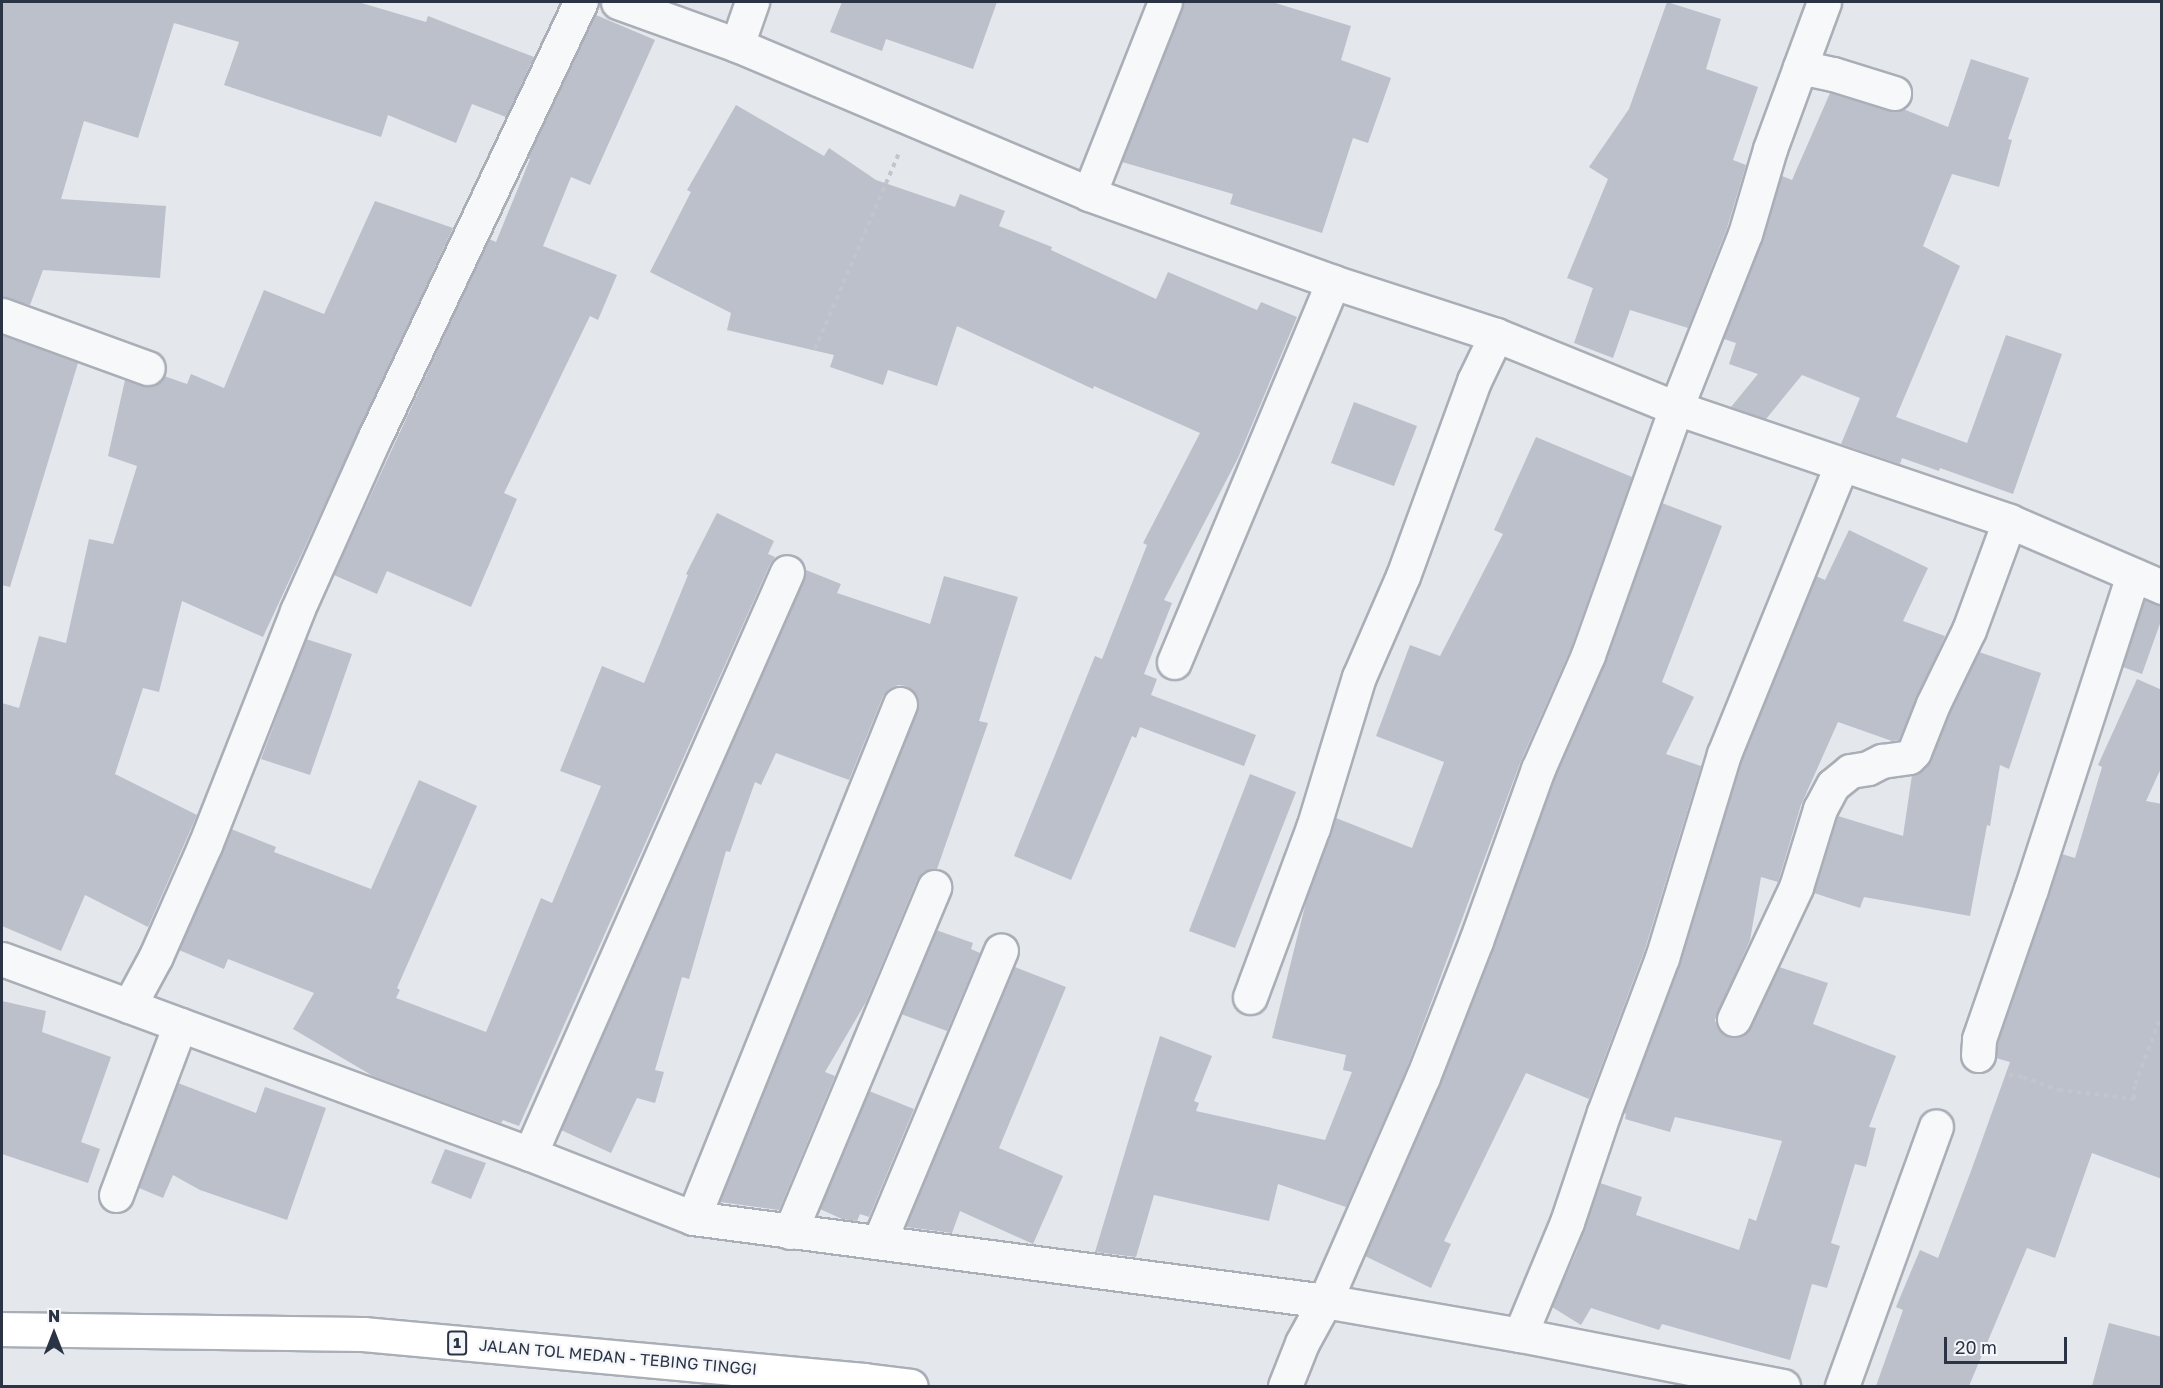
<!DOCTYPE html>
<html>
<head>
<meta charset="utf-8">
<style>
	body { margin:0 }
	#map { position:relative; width:2163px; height:1388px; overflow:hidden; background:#e4e7ec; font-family:"Golos Text",sans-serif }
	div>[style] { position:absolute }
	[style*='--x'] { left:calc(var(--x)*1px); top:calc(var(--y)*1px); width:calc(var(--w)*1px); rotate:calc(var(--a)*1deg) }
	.building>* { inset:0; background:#bbc0ca }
	.path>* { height:4px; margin-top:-2px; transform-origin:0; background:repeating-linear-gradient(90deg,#c2c5cb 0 4.5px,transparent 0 9px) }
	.roads { filter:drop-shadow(2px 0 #a9aeb7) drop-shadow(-2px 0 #a9aeb7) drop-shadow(0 2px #a9aeb7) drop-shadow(0 -2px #a9aeb7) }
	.minor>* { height:33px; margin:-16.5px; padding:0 16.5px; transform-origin:16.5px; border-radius:16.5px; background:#f7f8fa }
	.highway>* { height:33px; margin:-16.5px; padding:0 16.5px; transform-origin:16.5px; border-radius:16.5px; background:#fff }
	span { translate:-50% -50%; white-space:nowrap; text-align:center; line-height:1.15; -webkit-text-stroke:4.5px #f4f6f9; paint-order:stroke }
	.shield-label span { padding:2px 4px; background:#f4f6f9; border:2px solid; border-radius:4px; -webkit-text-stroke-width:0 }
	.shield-label { font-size:15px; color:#2b3445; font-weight:700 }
	.street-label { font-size:16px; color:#2b3445 }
	.frame { position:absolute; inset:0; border:3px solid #2b3445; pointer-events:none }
	.north { position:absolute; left:24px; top:1304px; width:60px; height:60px; -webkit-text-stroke:4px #f4f6f9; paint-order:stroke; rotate:0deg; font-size:16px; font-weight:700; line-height:24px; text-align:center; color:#2b3445 }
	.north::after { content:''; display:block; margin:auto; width:21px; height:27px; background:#2b3445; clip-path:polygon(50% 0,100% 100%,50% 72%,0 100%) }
	.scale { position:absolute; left:1944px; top:1337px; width:123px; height:27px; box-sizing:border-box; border:3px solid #2b3445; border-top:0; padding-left:8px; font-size:18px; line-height:21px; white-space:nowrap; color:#2b3445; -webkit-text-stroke:4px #f4f6f9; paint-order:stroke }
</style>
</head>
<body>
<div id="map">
	<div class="building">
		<i style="clip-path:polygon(2px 2px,358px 2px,426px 22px,428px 16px,534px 57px,506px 117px,472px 104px,456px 143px,388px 115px,381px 137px,224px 85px,239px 42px,174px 23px,138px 138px,84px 121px,61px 199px,166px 206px,160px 278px,43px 270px,30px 305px,2px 297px)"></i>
		<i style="clip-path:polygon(842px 2px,997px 2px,973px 69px,886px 39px,882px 51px,830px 32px)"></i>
		<i style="clip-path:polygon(1183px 2px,1272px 2px,1351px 26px,1341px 60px,1391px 78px,1368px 143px,1353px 138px,1322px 233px,1230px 204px,1233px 194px,1122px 162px)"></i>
		<i style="clip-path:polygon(1667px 2px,1721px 19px,1706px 69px,1758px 87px,1733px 160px,1746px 165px,1727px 228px,1688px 328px,1630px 310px,1613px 358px,1574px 343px,1593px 288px,1567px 278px,1608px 179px,1589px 167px,1629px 109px)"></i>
		<i style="clip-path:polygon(596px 15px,655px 40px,590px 185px,571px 177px,543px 246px,617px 275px,598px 320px,590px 316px,504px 493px,517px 499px,471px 607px,387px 571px,377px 594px,334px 575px,489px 239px,496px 242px,530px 159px,528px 158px)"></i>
		<i style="clip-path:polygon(1971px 59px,2029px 78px,2008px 139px,2012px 140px,1999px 187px,1952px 174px,1923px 246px,1960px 266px,1896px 417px,1967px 443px,2006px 335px,2062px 354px,2013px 494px,1940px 468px,1939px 471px,1902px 458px,1900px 464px,1841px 444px,1860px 398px,1802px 375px,1766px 419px,1731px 407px,1758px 374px,1729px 364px,1736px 343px,1724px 339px,1762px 241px,1782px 176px,1792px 180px,1830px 93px,1888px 111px,1903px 109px,1948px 127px)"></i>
		<i style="clip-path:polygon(736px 105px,824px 156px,829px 148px,876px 180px,955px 207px,960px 194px,1005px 211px,999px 226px,1052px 247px,1051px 250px,1156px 299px,1168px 272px,1257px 310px,1261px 302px,1297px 317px,1238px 458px,1164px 600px,1172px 603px,1144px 674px,1157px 679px,1151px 695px,1256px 735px,1244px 766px,1140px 727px,1136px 738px,1132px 736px,1071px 880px,1014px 856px,1095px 656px,1102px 659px,1147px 545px,1143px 543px,1200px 433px,1094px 386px,1093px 389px,957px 326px,937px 386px,888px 370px,883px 385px,830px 367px,834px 355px,727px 330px,731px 313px,650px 272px,691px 192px,687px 190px)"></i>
		<i style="clip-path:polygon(375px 201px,453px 228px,263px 637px,182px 601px,159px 692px,143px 688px,115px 774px,197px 815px,148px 927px,85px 895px,61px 951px,2px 926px,2px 703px,19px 708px,39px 636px,66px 643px,89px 539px,113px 544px,137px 466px,108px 456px,125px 380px,151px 386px,160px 383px,164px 376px,187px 384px,191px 374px,224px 388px,264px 290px,324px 314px)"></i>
		<i style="clip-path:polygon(2px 335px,78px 363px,10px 587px,2px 585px)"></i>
		<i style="clip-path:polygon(1354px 402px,1417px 426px,1394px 486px,1331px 463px)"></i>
		<i style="clip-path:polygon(1536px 437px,1632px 477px,1571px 648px,1520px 763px,1406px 1070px,1346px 1207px,1278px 1184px,1269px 1221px,1154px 1195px,1136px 1257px,1095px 1252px,1160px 1036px,1212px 1056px,1194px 1101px,1199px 1103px,1196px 1111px,1325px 1140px,1352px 1072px,1343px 1070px,1346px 1055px,1272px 1038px,1307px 898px,1336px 818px,1412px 848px,1444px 762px,1376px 736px,1410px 645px,1440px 656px,1503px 534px,1494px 530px)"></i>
		<i style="clip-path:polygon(1662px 503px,1722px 526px,1662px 682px,1694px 697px,1666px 754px,1701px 766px,1644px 952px,1589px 1099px,1526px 1073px,1444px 1241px,1451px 1244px,1431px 1288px,1365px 1256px,1440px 1084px,1555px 776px,1606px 661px)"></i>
		<i style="clip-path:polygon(717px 513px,774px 541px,768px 554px,775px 557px,770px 564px,519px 1126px,503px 1120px,501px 1123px,373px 1076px,293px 1029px,314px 993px,228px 959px,224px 969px,179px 950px,231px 829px,276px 847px,274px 852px,371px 889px,419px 780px,477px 806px,397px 988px,400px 990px,396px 998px,486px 1032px,541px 898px,552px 903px,601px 786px,560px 771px,602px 666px,644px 683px,688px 575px,686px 574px)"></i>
		<i style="clip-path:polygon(1849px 530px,1928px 568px,1903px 621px,1945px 636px,1899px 740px,1892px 741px,1838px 722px,1801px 805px,1778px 882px,1761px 877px,1750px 940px,1715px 1020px,1718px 1029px,1727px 1036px,1736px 1038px,1745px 1034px,1779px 967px,1828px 983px,1813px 1024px,1896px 1056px,1869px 1127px,1876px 1128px,1866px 1167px,1855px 1164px,1831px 1243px,1840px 1246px,1827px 1288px,1812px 1284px,1790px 1360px,1662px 1324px,1659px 1330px,1591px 1308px,1581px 1325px,1552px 1307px,1576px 1253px,1600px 1183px,1642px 1197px,1636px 1215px,1739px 1250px,1749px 1218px,1756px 1221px,1782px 1141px,1675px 1117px,1670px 1132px,1625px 1119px,1626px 1114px,1624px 1113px,1680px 963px,1742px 760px,1816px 576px,1825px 580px)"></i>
		<i style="clip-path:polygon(806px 570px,841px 584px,837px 593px,930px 624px,944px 576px,1018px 597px,979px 721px,988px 723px,937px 869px,923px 872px,917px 880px,866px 1002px,825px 1072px,835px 1076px,779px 1210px,720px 1202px,917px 711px,919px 702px,915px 693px,906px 686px,898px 685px,889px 689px,883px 696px,849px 780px,776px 753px,761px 785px,755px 782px,730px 852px,726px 851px,689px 979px,682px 977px,655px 1070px,664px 1072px,655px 1103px,637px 1098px,611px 1153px,561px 1130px,804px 580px)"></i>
		<i style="clip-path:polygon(2145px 600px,2162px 605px,2162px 618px,2142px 674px,2123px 667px)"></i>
		<i style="clip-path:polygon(306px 639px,352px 654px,310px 775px,261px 759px)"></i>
		<i style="clip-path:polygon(1979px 652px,2041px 673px,2009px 769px,2000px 765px,1990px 826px,1987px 825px,1970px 916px,1864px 897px,1860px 908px,1814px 893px,1838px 816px,1903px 836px,1912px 775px,1922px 770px,1931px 759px,1950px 712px)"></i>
		<i style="clip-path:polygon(2137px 679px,2162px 690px,2162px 766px,2146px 801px,2162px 804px,2162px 1179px,2092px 1153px,2055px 1258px,2027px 1248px,1969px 1386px,1876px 1386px,1903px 1310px,1896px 1307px,1920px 1250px,1938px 1258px,1971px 1171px,2010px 1062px,1996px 1058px,1998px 1043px,2062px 854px,2075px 858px,2102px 767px,2098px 765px)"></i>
		<i style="clip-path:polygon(1250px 774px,1296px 792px,1235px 948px,1189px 931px)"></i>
		<i style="clip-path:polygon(936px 930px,973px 943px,971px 949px,980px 953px,947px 1031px,901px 1014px)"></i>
		<i style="clip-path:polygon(1015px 967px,1066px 987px,999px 1148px,1063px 1176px,1033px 1244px,960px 1211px,952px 1233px,906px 1227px)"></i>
		<i style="clip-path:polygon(2px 1001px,46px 1011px,42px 1032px,111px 1057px,81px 1142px,100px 1149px,88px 1183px,2px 1154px)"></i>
		<i style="clip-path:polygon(178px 1083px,256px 1113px,265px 1087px,326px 1108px,287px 1220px,200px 1190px,173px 1175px,163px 1198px,139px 1188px)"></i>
		<i style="clip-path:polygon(869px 1091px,914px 1109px,869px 1217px,860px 1214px,857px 1221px,842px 1219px,820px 1209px)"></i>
		<i style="clip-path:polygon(445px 1149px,486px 1163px,471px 1199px,431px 1183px)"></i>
		<i style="clip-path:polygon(2109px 1323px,2162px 1337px,2162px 1386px,2092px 1386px)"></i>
	</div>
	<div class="path">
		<i style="--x:815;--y:349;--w:213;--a:-66.8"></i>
		<i style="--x:2009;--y:1075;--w:14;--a:8"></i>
		<i style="--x:2023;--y:1077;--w:38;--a:20"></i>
		<i style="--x:2059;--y:1090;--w:76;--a:6.8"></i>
		<i style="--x:2134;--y:1099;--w:15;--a:-86"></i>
		<i style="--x:2135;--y:1084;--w:75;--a:-68.9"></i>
	</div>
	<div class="roads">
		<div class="minor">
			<i style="--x:618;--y:2;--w:127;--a:19.9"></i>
			<i style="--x:737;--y:45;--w:382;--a:22.9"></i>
			<i style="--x:1089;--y:194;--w:259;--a:19.8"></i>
			<i style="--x:1333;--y:282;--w:171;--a:18"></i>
			<i style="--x:1496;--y:335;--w:194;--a:22.1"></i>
			<i style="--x:1676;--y:408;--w:352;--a:18.7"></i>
			<i style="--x:2009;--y:521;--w:167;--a:23.3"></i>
			<i style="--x:737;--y:45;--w:46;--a:-70.8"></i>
			<i style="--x:1800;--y:67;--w:69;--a:-69.7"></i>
			<i style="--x:1089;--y:194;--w:206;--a:-68.4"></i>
			<i style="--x:2;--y:315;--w:155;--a:20"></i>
			<i style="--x:1174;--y:662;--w:412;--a:-67.3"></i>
			<i style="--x:2;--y:959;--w:563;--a:20.27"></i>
			<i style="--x:530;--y:1154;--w:175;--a:21.4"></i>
			<i style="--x:693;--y:1218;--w:637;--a:7.48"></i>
			<i style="--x:1325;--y:1301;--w:198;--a:9.9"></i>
			<i style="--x:1520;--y:1335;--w:268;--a:11"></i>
			<i style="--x:1250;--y:997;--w:180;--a:-69.6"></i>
			<i style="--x:1313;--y:828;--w:158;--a:-73.1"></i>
			<i style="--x:1359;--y:677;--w:110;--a:-66.5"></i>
			<i style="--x:1403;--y:576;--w:208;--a:-70"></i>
			<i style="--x:1474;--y:381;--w:51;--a:-64.4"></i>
			<i style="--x:129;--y:1006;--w:57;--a:-61.6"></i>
			<i style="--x:156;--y:956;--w:121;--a:-66.2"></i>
			<i style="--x:205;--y:845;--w:251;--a:-68.5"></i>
			<i style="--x:297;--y:611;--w:188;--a:-65.9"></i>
			<i style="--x:374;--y:439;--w:484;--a:-64.7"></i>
			<i style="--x:1734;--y:1019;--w:146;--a:-64.8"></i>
			<i style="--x:1796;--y:887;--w:82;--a:-72.9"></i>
			<i style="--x:1820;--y:809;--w:27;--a:-62"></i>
			<i style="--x:1833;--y:785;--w:22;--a:-39"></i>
			<i style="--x:1850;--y:771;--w:18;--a:-9"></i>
			<i style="--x:1868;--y:768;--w:16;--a:-27"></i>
			<i style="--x:1882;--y:761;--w:27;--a:-8"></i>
			<i style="--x:1909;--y:757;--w:7;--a:-45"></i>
			<i style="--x:1914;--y:752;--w:52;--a:-68.4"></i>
			<i style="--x:1933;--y:704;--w:82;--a:-64.1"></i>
			<i style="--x:1969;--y:630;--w:116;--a:-69.8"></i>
			<i style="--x:1978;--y:1055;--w:16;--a:-86"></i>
			<i style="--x:1979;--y:1039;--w:159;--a:-70.9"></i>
			<i style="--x:2031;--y:889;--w:330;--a:-72"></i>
			<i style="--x:530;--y:1154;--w:636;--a:-66.17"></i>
			<i style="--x:116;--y:1195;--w:182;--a:-69.4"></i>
			<i style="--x:693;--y:1218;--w:554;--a:-68.06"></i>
			<i style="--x:790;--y:1232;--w:374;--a:-67.3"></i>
			<i style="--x:879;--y:1242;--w:316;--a:-67.3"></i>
			<i style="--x:1520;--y:1335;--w:122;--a:-67.4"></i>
			<i style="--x:1567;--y:1222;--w:116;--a:-71.4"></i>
			<i style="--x:1604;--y:1112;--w:165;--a:-69.4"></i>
			<i style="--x:1662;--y:958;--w:213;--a:-73.1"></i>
			<i style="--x:1724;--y:754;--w:311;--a:-67.9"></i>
			<i style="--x:1285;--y:1386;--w:46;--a:-68.4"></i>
			<i style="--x:1302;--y:1343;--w:48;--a:-61.3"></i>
			<i style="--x:1325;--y:1301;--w:244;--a:-66.4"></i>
			<i style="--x:1423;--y:1077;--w:146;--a:-68.7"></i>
			<i style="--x:1476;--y:941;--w:183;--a:-70.2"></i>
			<i style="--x:1538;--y:769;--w:124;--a:-66.3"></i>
			<i style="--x:1588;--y:655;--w:262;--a:-70.4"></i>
			<i style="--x:1676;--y:408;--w:187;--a:-68.4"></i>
			<i style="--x:1745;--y:234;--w:89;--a:-73.6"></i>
			<i style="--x:1770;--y:149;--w:87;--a:-69.9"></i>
			<i style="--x:1800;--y:67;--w:34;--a:12"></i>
			<i style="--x:1833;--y:74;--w:64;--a:17.3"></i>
			<i style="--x:1842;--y:1386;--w:276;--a:-70.1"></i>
		</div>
		<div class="highway">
			<i style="--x:2;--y:1329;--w:361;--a:0.8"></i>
			<i style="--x:363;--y:1334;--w:503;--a:5.25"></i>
			<i style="--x:864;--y:1380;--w:47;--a:7.3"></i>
		</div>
	</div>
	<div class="shield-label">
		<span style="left:457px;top:1343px">1</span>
	</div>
	<div class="street-label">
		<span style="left:618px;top:1357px;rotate:5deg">JALAN TOL MEDAN - TEBING TINGGI</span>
	</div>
	<div class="frame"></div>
	<div class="north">N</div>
	<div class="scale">20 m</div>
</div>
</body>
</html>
